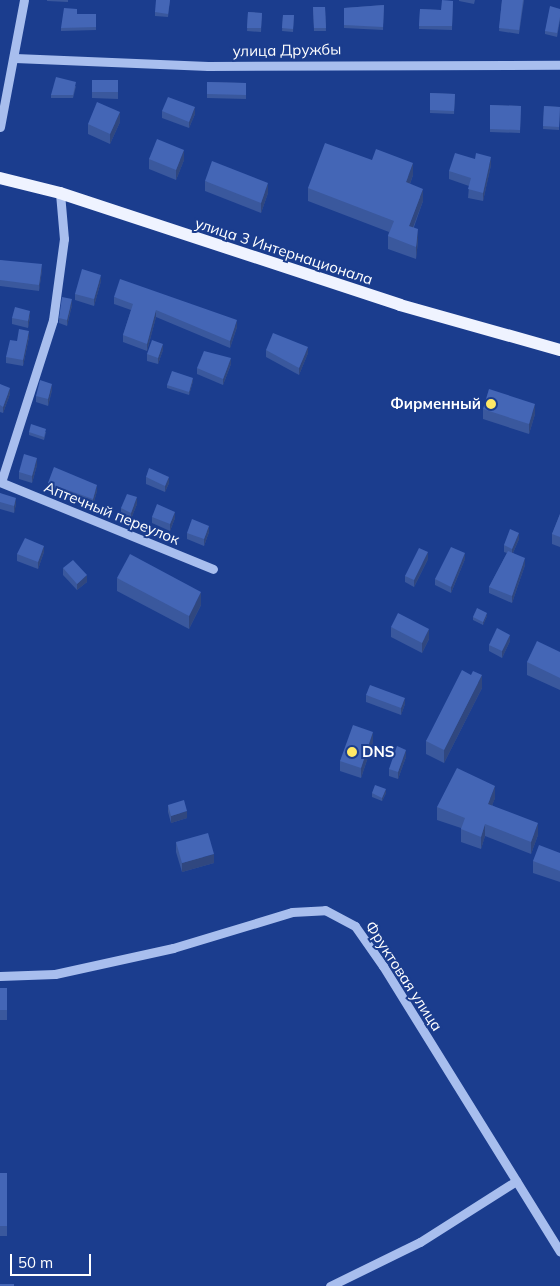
<!DOCTYPE html>
<html>
<head>
<meta charset="utf-8">
<style>
	body { margin:0 }
	#map { position:relative; width:560px; height:1286px; overflow:hidden; background:#1b3d8e; font-family:Mulish,sans-serif }
	div>[style] { position:absolute }
	[style*='--x'] { left:calc(var(--x)*1px); top:calc(var(--y)*1px); width:calc(var(--w)*1px); rotate:calc(var(--a)*1deg) }
	.minor>* { height:9px; margin:-4.5px; padding:0 4.5px; transform-origin:4.5px; border-radius:4.5px; background:#a8beee }
	.major>* { height:12px; margin:-6px; padding:0 6px; transform-origin:6px; border-radius:6px; background:#eff3ff }
	.wall>* { inset:0; background:#3a589d }
	.shaded-wall>* { inset:0; background:#30477f }
	.building>* { inset:0; background:#4466b6 }
	.dots>* { width:14px; height:14px; translate:-50% -50%; box-sizing:border-box; border:2px solid #1b3d8e; border-radius:50% }
	span { translate:-50% -50%; white-space:nowrap; text-align:center; line-height:1.15; -webkit-text-stroke:4px #1b3d8e; paint-order:stroke }
	.street-label { font-size:15px; color:#fff }
	.poi-label { font-size:15px; color:#fff; font-weight:700 }
	.right { translate:-100% -50%; text-align:right }
	.left { translate:0 -50%; text-align:left }
	.scale { position:absolute; left:10px; top:1254px; width:81px; height:22px; box-sizing:border-box; border:2px solid #fff; border-top:0; padding-left:6px; font-size:15px; line-height:18px; white-space:nowrap; color:#fff; -webkit-text-stroke:4px #1b3d8e; paint-order:stroke }
</style>
</head>
<body>
<div id="map">
	<div class="minor">
		<i style="--x:15;--y:58;--w:193;--a:2.4"></i>
		<i style="--x:208;--y:66;--w:352;--a:-0.2"></i>
		<i style="--x:0;--y:127;--w:129;--a:-79.3"></i>
		<i style="--x:0;--y:482;--w:230;--a:22.2"></i>
		<i style="--x:1;--y:482;--w:170;--a:-72.2"></i>
		<i style="--x:53;--y:320;--w:82;--a:-82.3"></i>
		<i style="--x:64;--y:239;--w:46;--a:-95"></i>
		<i style="--x:0;--y:976;--w:55;--a:-2.1"></i>
		<i style="--x:55;--y:974;--w:121;--a:-12.4"></i>
		<i style="--x:173;--y:948;--w:124;--a:-16.8"></i>
		<i style="--x:292;--y:912;--w:33;--a:-3"></i>
		<i style="--x:325;--y:910;--w:34;--a:28"></i>
		<i style="--x:355;--y:926;--w:49;--a:55"></i>
		<i style="--x:383;--y:966;--w:336;--a:58.2"></i>
		<i style="--x:330;--y:1286;--w:100;--a:-26.1"></i>
		<i style="--x:420;--y:1242;--w:114;--a:-32.4"></i>
	</div>
	<div class="major">
		<i style="--x:0;--y:178;--w:62;--a:14"></i>
		<i style="--x:60;--y:193;--w:358;--a:18.2"></i>
		<i style="--x:400;--y:305;--w:166;--a:15.7"></i>
	</div>
	<div class="wall">
		<i style="clip-path:polygon(47px 0,68px 0,68px 2px,47px 1px)"></i>
		<i style="clip-path:polygon(170px 0,168px 17px,155px 16px,155px 12px)"></i>
		<i style="clip-path:polygon(459px 0,475px 0,474px 4px,459px 1px)"></i>
		<i style="clip-path:polygon(502px 0,524px 0,519px 34px,499px 31px)"></i>
		<i style="clip-path:polygon(453px 1px,452px 30px,419px 29px,420px 9px,441px 10px)"></i>
		<i style="clip-path:polygon(384px 5px,383px 30px,344px 28px,344px 8px)"></i>
		<i style="clip-path:polygon(313px 7px,325px 7px,326px 31px,314px 31px)"></i>
		<i style="clip-path:polygon(560px 9px,560px 20px,557px 37px,545px 34px,545px 31px)"></i>
		<i style="clip-path:polygon(248px 12px,262px 13px,261px 32px,247px 31px)"></i>
		<i style="clip-path:polygon(77px 14px,96px 14px,96px 30px,61px 31px,61px 28px)"></i>
		<i style="clip-path:polygon(283px 15px,294px 15px,293px 32px,282px 31px)"></i>
		<i style="clip-path:polygon(92px 80px,118px 80px,118px 99px,92px 98px)"></i>
		<i style="clip-path:polygon(207px 82px,246px 83px,246px 99px,207px 98px)"></i>
		<i style="clip-path:polygon(76px 86px,73px 98px,51px 98px,51px 95px)"></i>
		<i style="clip-path:polygon(430px 93px,455px 94px,454px 114px,430px 113px)"></i>
		<i style="clip-path:polygon(490px 105px,521px 106px,520px 133px,490px 132px)"></i>
		<i style="clip-path:polygon(544px 106px,560px 107px,559px 130px,543px 129px)"></i>
		<i style="clip-path:polygon(162px 111px,195px 114px,189px 128px,162px 118px)"></i>
		<i style="clip-path:polygon(120px 122px,110px 144px,88px 134px,88px 124px)"></i>
		<i style="clip-path:polygon(149px 159px,184px 160px,176px 180px,149px 169px)"></i>
		<i style="clip-path:polygon(491px 165px,483px 201px,468px 198px,469px 186px,449px 179px,449px 171px)"></i>
		<i style="clip-path:polygon(413px 175px,410px 184px,423px 201px,414px 227px,418px 241px,416px 259px,388px 249px,388px 236px,389px 232px,308px 201px,308px 188px)"></i>
		<i style="clip-path:polygon(205px 181px,268px 193px,261px 213px,205px 191px)"></i>
		<i style="clip-path:polygon(0 260px,42px 270px,39px 291px,0 286px)"></i>
		<i style="clip-path:polygon(101px 281px,94px 306px,75px 300px,75px 294px)"></i>
		<i style="clip-path:polygon(114px 297px,237px 327px,230px 348px,156px 317px,147px 351px,123px 342px,123px 335px,131px 310px,114px 304px)"></i>
		<i style="clip-path:polygon(72px 305px,67px 326px,59px 323px,59px 318px)"></i>
		<i style="clip-path:polygon(30px 317px,28px 328px,12px 324px,12px 318px)"></i>
		<i style="clip-path:polygon(29px 337px,23px 366px,6px 363px,6px 357px,17px 341px)"></i>
		<i style="clip-path:polygon(163px 350px,158px 364px,147px 361px,147px 354px)"></i>
		<i style="clip-path:polygon(266px 350px,308px 353px,299px 375px,266px 357px)"></i>
		<i style="clip-path:polygon(231px 364px,223px 385px,197px 374px,197px 368px)"></i>
		<i style="clip-path:polygon(193px 381px,189px 395px,167px 388px,167px 385px)"></i>
		<i style="clip-path:polygon(0 384px,10px 394px,3px 413px,0 412px)"></i>
		<i style="clip-path:polygon(52px 390px,48px 406px,36px 402px,36px 396px)"></i>
		<i style="clip-path:polygon(483px 409px,535px 414px,529px 434px,483px 419px)"></i>
		<i style="clip-path:polygon(29px 432px,46px 432px,44px 440px,29px 435px)"></i>
		<i style="clip-path:polygon(37px 465px,32px 483px,19px 479px,19px 472px)"></i>
		<i style="clip-path:polygon(146px 477px,169px 483px,165px 492px,146px 484px)"></i>
		<i style="clip-path:polygon(48px 483px,97px 491px,93px 505px,48px 489px)"></i>
		<i style="clip-path:polygon(0 493px,16px 504px,14px 513px,0 509px)"></i>
		<i style="clip-path:polygon(137px 504px,131px 519px,121px 515px,121px 508px)"></i>
		<i style="clip-path:polygon(560px 514px,560px 547px,552px 544px,552px 534px)"></i>
		<i style="clip-path:polygon(152px 517px,175px 518px,170px 531px,152px 523px)"></i>
		<i style="clip-path:polygon(209px 532px,204px 546px,187px 539px,187px 533px)"></i>
		<i style="clip-path:polygon(519px 539px,513px 553px,525px 565px,512px 603px,489px 593px,489px 587px,507px 553px,504px 552px,504px 545px)"></i>
		<i style="clip-path:polygon(44px 552px,38px 569px,17px 561px,17px 554px)"></i>
		<i style="clip-path:polygon(428px 559px,414px 587px,405px 582px,405px 576px)"></i>
		<i style="clip-path:polygon(465px 559px,451px 593px,435px 585px,435px 579px)"></i>
		<i style="clip-path:polygon(63px 568px,87px 582px,77px 590px,63px 575px)"></i>
		<i style="clip-path:polygon(117px 578px,201px 605px,189px 629px,117px 591px)"></i>
		<i style="clip-path:polygon(487px 616px,483px 625px,473px 620px,473px 617px)"></i>
		<i style="clip-path:polygon(391px 627px,429px 639px,422px 653px,391px 637px)"></i>
		<i style="clip-path:polygon(510px 641px,502px 658px,489px 651px,489px 645px)"></i>
		<i style="clip-path:polygon(560px 652px,560px 690px,527px 675px,527px 662px)"></i>
		<i style="clip-path:polygon(471px 675px,482px 688px,444px 763px,426px 754px,426px 741px)"></i>
		<i style="clip-path:polygon(366px 695px,405px 704px,401px 715px,366px 702px)"></i>
		<i style="clip-path:polygon(373px 742px,361px 778px,340px 771px,340px 761px)"></i>
		<i style="clip-path:polygon(406px 757px,398px 779px,389px 776px,389px 769px)"></i>
		<i style="clip-path:polygon(372px 793px,386px 793px,382px 801px,372px 797px)"></i>
		<i style="clip-path:polygon(495px 798px,492px 805px,538px 835px,531px 854px,485px 836px,481px 849px,461px 842px,461px 828px,437px 820px,437px 807px)"></i>
		<i style="clip-path:polygon(168px 805px,187px 818px,171px 823px,168px 812px)"></i>
		<i style="clip-path:polygon(176px 842px,214px 863px,182px 872px,176px 852px)"></i>
		<i style="clip-path:polygon(560px 853px,560px 882px,533px 873px,533px 861px)"></i>
		<i style="clip-path:polygon(0 988px,7px 988px,7px 1020px,0 1020px)"></i>
		<i style="clip-path:polygon(0 1173px,7px 1173px,7px 1236px,0 1236px)"></i>
	</div>
	<div class="shaded-wall">
		<i style="clip-path:polygon(195px 107px,195px 114px,189px 128px,189px 122px)"></i>
		<i style="clip-path:polygon(120px 112px,120px 122px,110px 144px,110px 134px)"></i>
		<i style="clip-path:polygon(184px 150px,184px 160px,176px 180px,176px 170px)"></i>
		<i style="clip-path:polygon(491px 157px,491px 165px,483px 201px,483px 193px)"></i>
		<i style="clip-path:polygon(413px 163px,413px 175px,406px 195px,406px 182px)"></i>
		<i style="clip-path:polygon(268px 183px,268px 193px,261px 213px,261px 203px)"></i>
		<i style="clip-path:polygon(423px 189px,423px 201px,409px 238px,409px 226px)"></i>
		<i style="clip-path:polygon(418px 229px,418px 241px,416px 259px,416px 247px)"></i>
		<i style="clip-path:polygon(42px 264px,42px 270px,39px 291px,39px 285px)"></i>
		<i style="clip-path:polygon(101px 275px,101px 281px,94px 306px,94px 299px)"></i>
		<i style="clip-path:polygon(72px 299px,72px 305px,67px 326px,67px 320px)"></i>
		<i style="clip-path:polygon(156px 310px,156px 317px,147px 351px,147px 344px)"></i>
		<i style="clip-path:polygon(30px 311px,30px 317px,28px 328px,28px 321px)"></i>
		<i style="clip-path:polygon(237px 320px,237px 327px,230px 348px,230px 341px)"></i>
		<i style="clip-path:polygon(29px 331px,29px 337px,23px 366px,23px 360px)"></i>
		<i style="clip-path:polygon(163px 344px,163px 350px,158px 364px,158px 358px)"></i>
		<i style="clip-path:polygon(308px 347px,308px 353px,299px 375px,299px 368px)"></i>
		<i style="clip-path:polygon(231px 358px,231px 364px,223px 385px,223px 379px)"></i>
		<i style="clip-path:polygon(193px 378px,193px 381px,189px 395px,189px 392px)"></i>
		<i style="clip-path:polygon(52px 384px,52px 390px,48px 406px,48px 399px)"></i>
		<i style="clip-path:polygon(10px 388px,10px 394px,3px 413px,3px 407px)"></i>
		<i style="clip-path:polygon(535px 404px,535px 414px,529px 434px,529px 424px)"></i>
		<i style="clip-path:polygon(37px 458px,37px 465px,32px 483px,32px 476px)"></i>
		<i style="clip-path:polygon(169px 477px,169px 483px,165px 492px,165px 486px)"></i>
		<i style="clip-path:polygon(97px 485px,97px 491px,93px 505px,93px 499px)"></i>
		<i style="clip-path:polygon(137px 497px,137px 504px,131px 519px,131px 513px)"></i>
		<i style="clip-path:polygon(16px 498px,16px 504px,14px 513px,14px 506px)"></i>
		<i style="clip-path:polygon(175px 512px,175px 518px,170px 531px,170px 524px)"></i>
		<i style="clip-path:polygon(209px 526px,209px 532px,204px 546px,204px 539px)"></i>
		<i style="clip-path:polygon(519px 533px,519px 539px,512px 555px,512px 549px)"></i>
		<i style="clip-path:polygon(44px 546px,44px 552px,38px 569px,38px 562px)"></i>
		<i style="clip-path:polygon(428px 552px,428px 559px,414px 587px,414px 580px)"></i>
		<i style="clip-path:polygon(465px 553px,465px 559px,451px 593px,451px 587px)"></i>
		<i style="clip-path:polygon(525px 558px,525px 565px,512px 603px,512px 596px)"></i>
		<i style="clip-path:polygon(87px 575px,87px 582px,77px 590px,77px 584px)"></i>
		<i style="clip-path:polygon(201px 592px,201px 605px,189px 629px,189px 616px)"></i>
		<i style="clip-path:polygon(487px 613px,487px 616px,483px 625px,483px 622px)"></i>
		<i style="clip-path:polygon(429px 629px,429px 639px,422px 653px,422px 643px)"></i>
		<i style="clip-path:polygon(510px 635px,510px 641px,502px 658px,502px 651px)"></i>
		<i style="clip-path:polygon(482px 675px,482px 688px,444px 763px,444px 750px)"></i>
		<i style="clip-path:polygon(405px 698px,405px 704px,401px 715px,401px 708px)"></i>
		<i style="clip-path:polygon(373px 732px,373px 742px,361px 778px,361px 768px)"></i>
		<i style="clip-path:polygon(406px 750px,406px 757px,398px 779px,398px 772px)"></i>
		<i style="clip-path:polygon(495px 786px,495px 798px,488px 816px,488px 804px)"></i>
		<i style="clip-path:polygon(386px 789px,386px 793px,382px 801px,382px 798px)"></i>
		<i style="clip-path:polygon(187px 811px,187px 818px,171px 823px,171px 816px)"></i>
		<i style="clip-path:polygon(538px 823px,538px 835px,531px 854px,531px 842px)"></i>
		<i style="clip-path:polygon(485px 824px,485px 836px,481px 849px,481px 837px)"></i>
		<i style="clip-path:polygon(214px 854px,214px 863px,182px 872px,182px 863px)"></i>
	</div>
	<div class="building">
		<i style="clip-path:polygon(156px 0,170px 0,168px 14px,155px 12px)"></i>
		<i style="clip-path:polygon(442px 0,453px 1px,452px 26px,419px 26px,420px 9px,441px 10px)"></i>
		<i style="clip-path:polygon(502px 0,523px 0,519px 30px,499px 28px)"></i>
		<i style="clip-path:polygon(384px 5px,383px 27px,344px 25px,344px 8px)"></i>
		<i style="clip-path:polygon(550px 6px,560px 9px,560px 17px,557px 33px,545px 31px)"></i>
		<i style="clip-path:polygon(313px 7px,325px 7px,326px 28px,314px 28px)"></i>
		<i style="clip-path:polygon(64px 8px,77px 9px,77px 14px,96px 14px,96px 27px,61px 28px)"></i>
		<i style="clip-path:polygon(248px 12px,262px 13px,261px 28px,247px 28px)"></i>
		<i style="clip-path:polygon(283px 15px,294px 15px,293px 29px,282px 28px)"></i>
		<i style="clip-path:polygon(56px 77px,76px 82px,73px 95px,51px 95px)"></i>
		<i style="clip-path:polygon(92px 80px,118px 80px,118px 92px,92px 92px)"></i>
		<i style="clip-path:polygon(207px 82px,246px 83px,246px 95px,207px 94px)"></i>
		<i style="clip-path:polygon(430px 93px,455px 94px,454px 111px,430px 110px)"></i>
		<i style="clip-path:polygon(168px 97px,195px 107px,189px 122px,162px 111px)"></i>
		<i style="clip-path:polygon(97px 102px,120px 112px,110px 134px,88px 124px)"></i>
		<i style="clip-path:polygon(490px 105px,521px 106px,520px 130px,490px 129px)"></i>
		<i style="clip-path:polygon(544px 106px,560px 107px,559px 127px,543px 126px)"></i>
		<i style="clip-path:polygon(157px 139px,184px 150px,176px 170px,149px 159px)"></i>
		<i style="clip-path:polygon(325px 143px,372px 160px,376px 149px,413px 163px,406px 182px,423px 189px,409px 226px,418px 229px,416px 247px,388px 236px,394px 221px,308px 188px)"></i>
		<i style="clip-path:polygon(455px 153px,475px 159px,476px 153px,491px 157px,483px 193px,468px 189px,471px 178px,449px 171px)"></i>
		<i style="clip-path:polygon(212px 161px,268px 183px,261px 203px,205px 181px)"></i>
		<i style="clip-path:polygon(0 260px,42px 264px,39px 285px,0 280px)"></i>
		<i style="clip-path:polygon(82px 269px,101px 275px,94px 299px,75px 294px)"></i>
		<i style="clip-path:polygon(120px 279px,237px 320px,230px 341px,156px 310px,147px 344px,123px 335px,133px 304px,114px 297px)"></i>
		<i style="clip-path:polygon(62px 297px,72px 299px,67px 320px,59px 318px)"></i>
		<i style="clip-path:polygon(15px 307px,30px 311px,28px 321px,12px 318px)"></i>
		<i style="clip-path:polygon(19px 329px,29px 331px,23px 360px,6px 357px,10px 340px,17px 341px)"></i>
		<i style="clip-path:polygon(273px 333px,308px 347px,299px 368px,266px 350px)"></i>
		<i style="clip-path:polygon(152px 340px,163px 344px,158px 358px,147px 354px)"></i>
		<i style="clip-path:polygon(204px 351px,231px 358px,223px 379px,197px 368px)"></i>
		<i style="clip-path:polygon(172px 371px,193px 378px,189px 392px,167px 385px)"></i>
		<i style="clip-path:polygon(40px 380px,52px 384px,48px 399px,36px 396px)"></i>
		<i style="clip-path:polygon(0 384px,10px 388px,3px 407px,0 405px)"></i>
		<i style="clip-path:polygon(489px 389px,535px 404px,529px 424px,483px 409px)"></i>
		<i style="clip-path:polygon(31px 424px,46px 429px,44px 437px,29px 432px)"></i>
		<i style="clip-path:polygon(24px 454px,37px 458px,32px 476px,19px 472px)"></i>
		<i style="clip-path:polygon(54px 467px,97px 485px,93px 499px,48px 483px)"></i>
		<i style="clip-path:polygon(149px 468px,169px 477px,165px 486px,146px 477px)"></i>
		<i style="clip-path:polygon(0 493px,16px 498px,14px 506px,0 502px)"></i>
		<i style="clip-path:polygon(127px 494px,137px 497px,131px 513px,121px 508px)"></i>
		<i style="clip-path:polygon(157px 504px,175px 512px,170px 524px,152px 517px)"></i>
		<i style="clip-path:polygon(560px 514px,560px 537px,552px 534px)"></i>
		<i style="clip-path:polygon(192px 519px,209px 526px,204px 539px,187px 533px)"></i>
		<i style="clip-path:polygon(510px 529px,519px 533px,512px 549px,504px 545px)"></i>
		<i style="clip-path:polygon(25px 538px,44px 546px,38px 562px,17px 554px)"></i>
		<i style="clip-path:polygon(451px 547px,465px 553px,451px 587px,435px 579px)"></i>
		<i style="clip-path:polygon(419px 548px,428px 552px,414px 580px,405px 576px)"></i>
		<i style="clip-path:polygon(508px 551px,525px 558px,512px 596px,489px 587px)"></i>
		<i style="clip-path:polygon(130px 554px,201px 592px,189px 616px,117px 578px)"></i>
		<i style="clip-path:polygon(73px 560px,87px 575px,77px 584px,63px 568px)"></i>
		<i style="clip-path:polygon(477px 608px,487px 613px,483px 622px,473px 617px)"></i>
		<i style="clip-path:polygon(398px 613px,429px 629px,422px 643px,391px 627px)"></i>
		<i style="clip-path:polygon(497px 628px,510px 635px,502px 651px,489px 645px)"></i>
		<i style="clip-path:polygon(537px 641px,560px 652px,560px 678px,527px 662px)"></i>
		<i style="clip-path:polygon(462px 670px,471px 675px,473px 671px,482px 675px,444px 750px,426px 741px)"></i>
		<i style="clip-path:polygon(370px 685px,405px 698px,401px 708px,366px 695px)"></i>
		<i style="clip-path:polygon(353px 725px,373px 732px,361px 768px,340px 761px)"></i>
		<i style="clip-path:polygon(397px 746px,406px 750px,398px 772px,389px 769px)"></i>
		<i style="clip-path:polygon(457px 768px,495px 786px,488px 804px,538px 823px,531px 842px,485px 824px,481px 837px,461px 829px,465px 818px,437px 807px)"></i>
		<i style="clip-path:polygon(375px 785px,386px 789px,382px 798px,372px 793px)"></i>
		<i style="clip-path:polygon(184px 800px,187px 811px,171px 816px,168px 805px)"></i>
		<i style="clip-path:polygon(208px 833px,214px 854px,182px 863px,176px 842px)"></i>
		<i style="clip-path:polygon(539px 845px,560px 853px,560px 871px,533px 861px)"></i>
		<i style="clip-path:polygon(0 988px,7px 988px,7px 1010px,0 1010px)"></i>
		<i style="clip-path:polygon(0 1173px,7px 1173px,7px 1226px,0 1226px)"></i>
		<i style="clip-path:polygon(0 1284px,14px 1284px,14px 1286px,0 1286px)"></i>
	</div>
	<div class="dots">
		<i style="left:491px;top:404px;background:#ffe866"></i>
		<i style="left:352px;top:752px;background:#ffe866"></i>
	</div>
	<div class="street-label">
		<span style="left:287px;top:50px;rotate:-1deg">улица Дружбы</span>
		<span style="left:284px;top:251px;rotate:18deg">улица 3 Интернационала</span>
		<span style="left:112px;top:513px;rotate:22deg">Аптечный переулок</span>
		<span style="left:404px;top:976px;rotate:57deg">Фруктовая улица</span>
	</div>
	<div class="poi-label">
		<span class="right" style="left:481px;top:404px">Фирменный</span>
		<span class="left" style="left:362px;top:752px">DNS</span>
	</div>
	<div class="scale">50 m</div>
</div>
</body>
</html>
